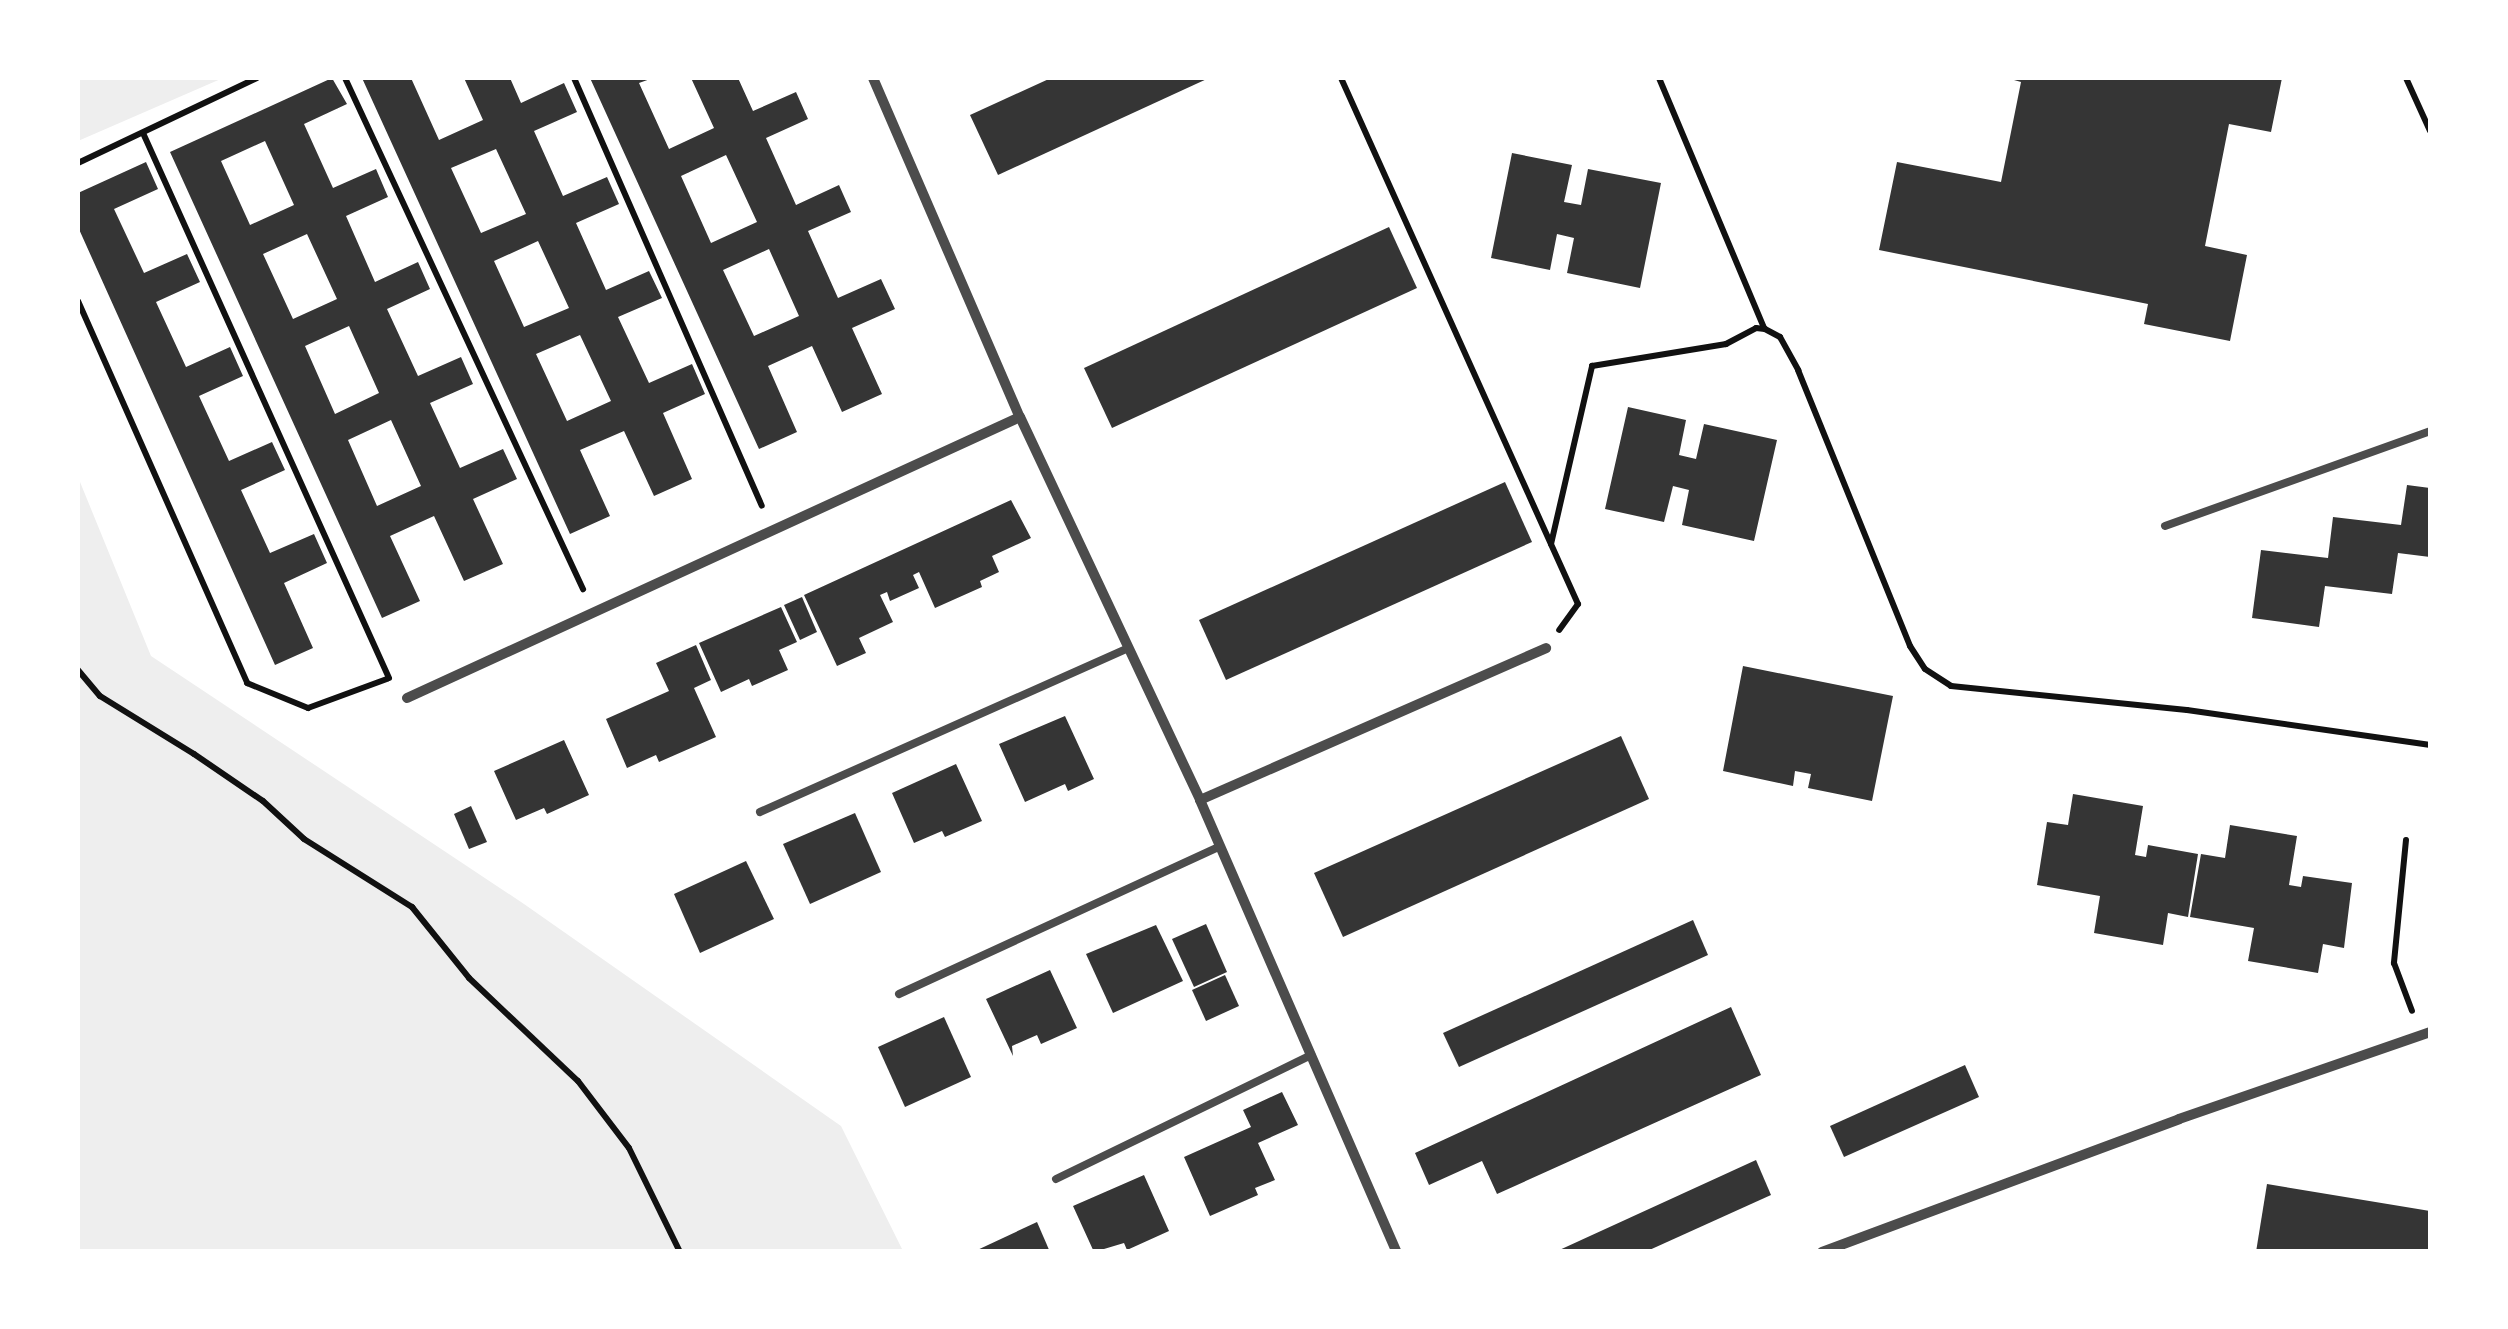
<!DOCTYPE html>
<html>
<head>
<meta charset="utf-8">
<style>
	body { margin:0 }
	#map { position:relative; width:2508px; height:1329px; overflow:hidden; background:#fff; font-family:"Fira Sans Condensed",sans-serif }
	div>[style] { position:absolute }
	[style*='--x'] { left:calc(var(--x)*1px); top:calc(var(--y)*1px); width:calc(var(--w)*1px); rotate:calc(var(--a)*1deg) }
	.green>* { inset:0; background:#eee }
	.building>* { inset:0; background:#353535 }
	.path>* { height:6px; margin:-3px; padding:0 3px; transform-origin:3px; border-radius:3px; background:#111 }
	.service>* { height:8px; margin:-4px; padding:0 4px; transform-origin:4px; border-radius:4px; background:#4c4c4c }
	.minor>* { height:10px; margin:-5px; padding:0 5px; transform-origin:5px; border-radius:5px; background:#4c4c4c }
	span { translate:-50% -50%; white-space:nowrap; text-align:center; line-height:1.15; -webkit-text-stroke:8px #fff; paint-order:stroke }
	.frame { position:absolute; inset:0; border:80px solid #fff; pointer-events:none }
</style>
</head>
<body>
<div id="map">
	<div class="green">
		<i style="clip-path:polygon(78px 78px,223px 78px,78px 141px)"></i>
		<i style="clip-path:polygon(78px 477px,151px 656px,524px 904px,841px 1126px,903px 1251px,78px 1251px)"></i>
	</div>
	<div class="building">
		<i style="clip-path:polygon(evenodd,332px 78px,347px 104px,304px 124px,333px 188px,376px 169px,388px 197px,346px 216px,375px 282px,418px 262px,430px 289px,387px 309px,418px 376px,461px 357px,473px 384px,430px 403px,460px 468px,503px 449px,517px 479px,473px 499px,503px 564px,464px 581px,434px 516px,390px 536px,420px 601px,382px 618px,170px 152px,332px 78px,265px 141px,294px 205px,250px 225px,221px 161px,265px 141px,332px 78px,307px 234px,337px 299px,293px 319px,263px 254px,307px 234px,332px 78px,349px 326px,379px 393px,335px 414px,305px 346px,349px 326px,332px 78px,391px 420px,421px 486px,377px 506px,348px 440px,391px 420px)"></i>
		<i style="clip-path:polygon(evenodd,362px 78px,411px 78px,439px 140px,483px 120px,464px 78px,510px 78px,521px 103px,564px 83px,577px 112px,534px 131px,563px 196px,607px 177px,619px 204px,576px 223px,606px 290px,649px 271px,662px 298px,618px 317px,649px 383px,692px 364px,705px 394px,663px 413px,692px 479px,654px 496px,624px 431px,580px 450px,610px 516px,570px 534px,362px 78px,496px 149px,526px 214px,481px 233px,451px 168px,496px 149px,362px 78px,538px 241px,569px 308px,524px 327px,494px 261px,538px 241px,362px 78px,580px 335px,611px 401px,567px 421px,536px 354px,580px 335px)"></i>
		<i style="clip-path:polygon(evenodd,590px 78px,653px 78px,639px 83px,669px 149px,714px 128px,691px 78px,738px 78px,753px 111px,796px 92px,808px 119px,766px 138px,796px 205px,839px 185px,851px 212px,808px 231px,838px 298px,881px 279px,895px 309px,852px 328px,882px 394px,842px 412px,812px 346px,768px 366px,797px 432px,759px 449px,590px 78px,726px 155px,757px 222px,711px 243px,681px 176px,726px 155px,590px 78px,769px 249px,799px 316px,754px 336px,723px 270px,769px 249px)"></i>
		<i style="clip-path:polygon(1051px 78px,1209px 78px,998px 175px,970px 115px)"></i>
		<i style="clip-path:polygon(2007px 78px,2282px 78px,2271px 132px,2229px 124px,2205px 246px,2247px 255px,2230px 341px,2144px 324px,2148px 304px,1879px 250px,1897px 162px,2001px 182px,2021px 82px)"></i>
		<i style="clip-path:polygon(1512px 153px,1572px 165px,1564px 202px,1581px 205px,1588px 169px,1661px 183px,1640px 288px,1567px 273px,1574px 238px,1557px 234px,1550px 270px,1491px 258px)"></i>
		<i style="clip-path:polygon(146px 162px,158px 189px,114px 209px,144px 273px,187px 254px,200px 282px,156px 302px,186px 367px,230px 347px,243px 376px,199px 396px,229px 461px,272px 442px,285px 470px,241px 490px,270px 553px,314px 534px,327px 563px,284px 583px,313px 648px,275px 665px,78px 227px,78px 193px)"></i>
		<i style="clip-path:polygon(1389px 227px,1417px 288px,1112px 428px,1084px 368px)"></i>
		<i style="clip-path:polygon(1628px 407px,1686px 420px,1679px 455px,1696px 459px,1704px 424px,1777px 440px,1754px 541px,1682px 525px,1689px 490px,1673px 486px,1664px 522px,1605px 509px)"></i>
		<i style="clip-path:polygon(1505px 482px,1532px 542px,1226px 680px,1199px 620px)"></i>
		<i style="clip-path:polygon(2407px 485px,2430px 488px,2430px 557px,2398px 553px,2392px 594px,2325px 586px,2319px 627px,2252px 618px,2261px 550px,2328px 558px,2333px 517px,2401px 525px)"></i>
		<i style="clip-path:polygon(1011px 500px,1031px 538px,992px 556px,999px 572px,980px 581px,982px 587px,935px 608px,919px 572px,913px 575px,919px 588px,890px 601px,887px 592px,880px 595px,893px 622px,859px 638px,866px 653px,837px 666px,804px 595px)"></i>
		<i style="clip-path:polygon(802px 597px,817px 632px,800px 640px,784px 605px)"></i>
		<i style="clip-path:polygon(781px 607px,797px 642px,779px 650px,788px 670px,752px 686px,749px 679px,721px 692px,699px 643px)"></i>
		<i style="clip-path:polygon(696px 645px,711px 680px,694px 688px,716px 737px,659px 762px,656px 755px,627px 768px,606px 719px,669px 691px,656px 663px)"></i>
		<i style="clip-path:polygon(1743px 666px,1893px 696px,1872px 801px,1808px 788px,1811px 774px,1795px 771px,1793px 786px,1723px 771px)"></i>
		<i style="clip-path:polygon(1065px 716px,1094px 779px,1068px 791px,1065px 784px,1025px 802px,999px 744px)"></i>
		<i style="clip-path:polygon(1621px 736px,1649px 799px,1343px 937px,1314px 873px)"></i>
		<i style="clip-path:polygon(564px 740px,589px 795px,547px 814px,544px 808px,516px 820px,494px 771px)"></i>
		<i style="clip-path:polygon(956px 764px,982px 821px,945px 837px,942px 831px,914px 843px,892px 793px)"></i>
		<i style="clip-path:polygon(2073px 794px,2143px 806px,2135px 855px,2146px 857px,2148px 845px,2198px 854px,2188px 917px,2168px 913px,2163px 945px,2094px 933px,2100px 896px,2037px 885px,2047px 822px,2068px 825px)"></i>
		<i style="clip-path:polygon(471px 806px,487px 842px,469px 849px,454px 814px)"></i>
		<i style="clip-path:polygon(855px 813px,881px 872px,810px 904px,783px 844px)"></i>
		<i style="clip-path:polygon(2230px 825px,2297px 836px,2289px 885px,2301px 887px,2303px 876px,2352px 883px,2344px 948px,2323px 944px,2318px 973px,2248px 961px,2254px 928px,2190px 917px,2201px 854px,2225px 858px)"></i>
		<i style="clip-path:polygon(746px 861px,774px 919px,700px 953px,674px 894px)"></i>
		<i style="clip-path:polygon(1693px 920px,1708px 955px,1459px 1067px,1443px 1033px)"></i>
		<i style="clip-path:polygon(1206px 924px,1227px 972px,1194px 987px,1172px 939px)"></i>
		<i style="clip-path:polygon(1156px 925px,1183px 981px,1113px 1013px,1086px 954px)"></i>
		<i style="clip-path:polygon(1050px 970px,1077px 1028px,1041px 1044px,1037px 1035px,1012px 1046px,1013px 1056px,986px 999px)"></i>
		<i style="clip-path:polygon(1225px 975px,1239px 1006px,1206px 1021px,1192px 990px)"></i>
		<i style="clip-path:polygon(1731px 1007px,1761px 1075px,1497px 1194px,1482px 1161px,1429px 1185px,1415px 1153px)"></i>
		<i style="clip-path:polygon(944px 1017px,971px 1077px,905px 1107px,878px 1047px)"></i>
		<i style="clip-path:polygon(1965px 1065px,1979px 1097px,1844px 1157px,1830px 1126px)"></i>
		<i style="clip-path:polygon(1282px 1092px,1298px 1125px,1258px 1143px,1275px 1180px,1255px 1188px,1258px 1195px,1210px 1216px,1184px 1157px,1251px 1127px,1243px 1110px)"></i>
		<i style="clip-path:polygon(1756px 1160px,1771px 1195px,1645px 1252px,1555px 1252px)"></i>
		<i style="clip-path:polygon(1144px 1175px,1169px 1231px,1127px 1250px,1124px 1243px,1094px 1252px,1073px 1206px)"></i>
		<i style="clip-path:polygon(2267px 1184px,2430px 1211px,2430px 1252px,2256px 1252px)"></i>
		<i style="clip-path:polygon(1037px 1222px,1050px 1252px,973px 1252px)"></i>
	</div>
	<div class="path">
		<i style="--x:345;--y:78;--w:564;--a:65.03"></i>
		<i style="--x:574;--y:78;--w:467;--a:66.3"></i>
		<i style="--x:1341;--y:78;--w:577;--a:65.75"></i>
		<i style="--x:1578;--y:604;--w:32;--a:126"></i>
		<i style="--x:1659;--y:78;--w:271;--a:67.2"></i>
		<i style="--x:2406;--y:78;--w:58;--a:65.6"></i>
		<i style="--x:143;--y:133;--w:598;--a:65.71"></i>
		<i style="--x:78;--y:163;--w:198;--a:-25.4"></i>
		<i style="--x:78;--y:301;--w:418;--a:66.1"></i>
		<i style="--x:247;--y:683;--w:66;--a:22.3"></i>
		<i style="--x:308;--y:708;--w:84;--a:-20.2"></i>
		<i style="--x:1551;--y:544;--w:183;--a:-77"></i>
		<i style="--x:1592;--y:366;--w:136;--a:-9.3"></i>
		<i style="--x:1726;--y:344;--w:34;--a:-28"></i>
		<i style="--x:1756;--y:328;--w:9;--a:6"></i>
		<i style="--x:1765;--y:329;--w:17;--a:28"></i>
		<i style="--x:1780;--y:337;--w:38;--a:61"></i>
		<i style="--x:1798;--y:370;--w:298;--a:67.9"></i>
		<i style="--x:1910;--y:646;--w:27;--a:57"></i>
		<i style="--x:1925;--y:669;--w:31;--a:33"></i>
		<i style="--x:1951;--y:686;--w:237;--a:5.8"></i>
		<i style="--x:2187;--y:710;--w:246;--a:8.2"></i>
		<i style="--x:78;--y:670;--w:34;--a:50"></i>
		<i style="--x:100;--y:696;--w:110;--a:31.7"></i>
		<i style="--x:194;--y:754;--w:83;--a:34.3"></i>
		<i style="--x:263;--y:801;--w:56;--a:42.8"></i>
		<i style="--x:304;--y:839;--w:128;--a:32.2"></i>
		<i style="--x:412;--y:907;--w:91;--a:51.2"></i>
		<i style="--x:469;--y:978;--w:150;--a:43.4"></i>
		<i style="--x:578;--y:1081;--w:84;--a:52.7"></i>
		<i style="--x:629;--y:1148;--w:116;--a:63.9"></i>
		<i style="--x:2406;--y:840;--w:124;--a:95.6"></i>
		<i style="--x:2394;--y:963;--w:51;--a:69.4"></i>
	</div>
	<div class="service">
		<i style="--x:2165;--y:526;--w:282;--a:-19.7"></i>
		<i style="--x:760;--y:812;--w:403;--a:-24"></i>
		<i style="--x:899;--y:994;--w:352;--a:-24.7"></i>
		<i style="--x:1056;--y:1179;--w:284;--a:-25.9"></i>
	</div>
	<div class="minor">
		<i style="--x:873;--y:78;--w:369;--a:66.6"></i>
		<i style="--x:1020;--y:417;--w:423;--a:64.8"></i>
		<i style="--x:1200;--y:800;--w:493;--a:66.5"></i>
		<i style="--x:407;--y:698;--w:674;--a:-24.63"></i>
		<i style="--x:1200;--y:800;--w:378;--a:-23.7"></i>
		<i style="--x:1822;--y:1252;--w:381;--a:-20.4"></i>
		<i style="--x:2179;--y:1119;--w:266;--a:-19.1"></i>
	</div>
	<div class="frame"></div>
</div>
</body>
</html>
